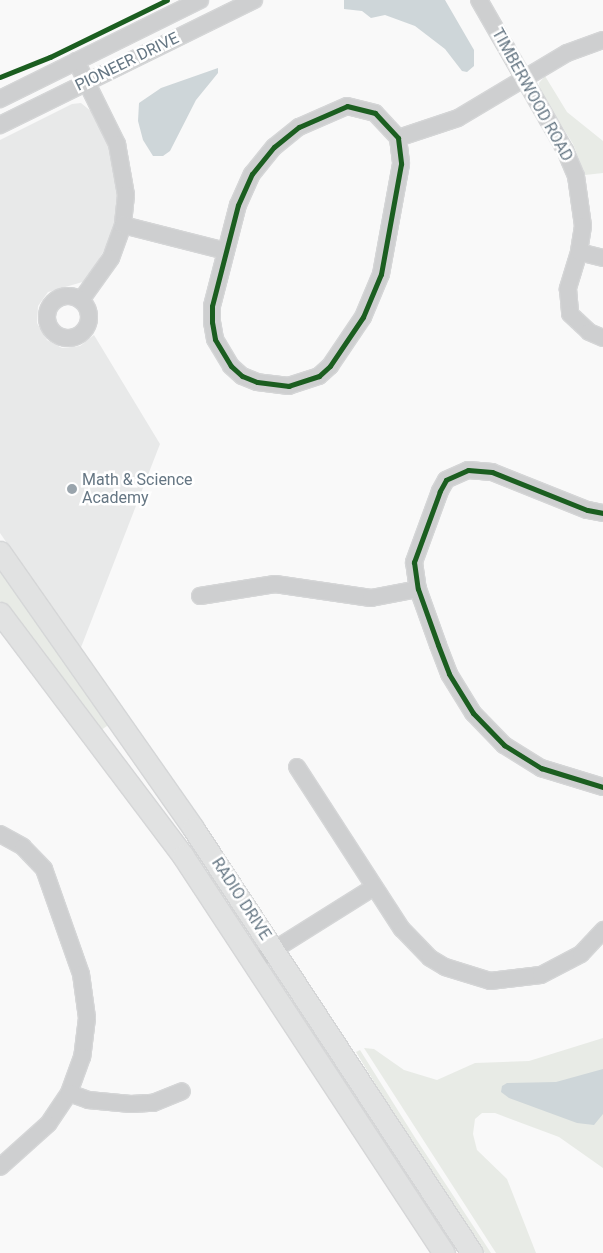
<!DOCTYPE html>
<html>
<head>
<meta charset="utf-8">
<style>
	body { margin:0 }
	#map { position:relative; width:603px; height:1253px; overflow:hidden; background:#f9f9f9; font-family:Roboto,sans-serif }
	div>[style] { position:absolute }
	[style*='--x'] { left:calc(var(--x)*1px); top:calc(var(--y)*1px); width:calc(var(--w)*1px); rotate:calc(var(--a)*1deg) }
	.built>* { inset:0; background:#e8e9e9 }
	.green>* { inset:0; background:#e8ebe6 }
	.water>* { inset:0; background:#ced6d9 }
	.roads { filter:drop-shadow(1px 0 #d5d6d7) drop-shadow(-1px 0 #d5d6d7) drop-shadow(0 1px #d5d6d7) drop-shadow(0 -1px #d5d6d7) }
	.minor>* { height:16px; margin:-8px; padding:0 8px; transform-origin:8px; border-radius:8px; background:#cecfd0 }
	.minor>.ring { margin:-8px; padding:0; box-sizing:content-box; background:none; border:16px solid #cecfd0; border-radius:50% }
	.major>* { height:21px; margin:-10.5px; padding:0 10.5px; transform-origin:10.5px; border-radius:10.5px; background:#e1e2e2 }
	.cycleway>* { height:5px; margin:-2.5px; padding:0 2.5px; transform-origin:2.5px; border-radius:2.5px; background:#1b5e20 }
	.dots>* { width:14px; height:14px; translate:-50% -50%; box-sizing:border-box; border:2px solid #fff; border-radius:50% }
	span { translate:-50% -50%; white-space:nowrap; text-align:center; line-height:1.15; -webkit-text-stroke:5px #fff; paint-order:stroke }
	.street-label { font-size:16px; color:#657683 }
	.poi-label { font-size:16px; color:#657683 }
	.left { translate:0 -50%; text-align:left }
</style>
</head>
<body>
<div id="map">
	<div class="built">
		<i style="clip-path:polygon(81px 103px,92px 112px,111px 150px,118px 189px,117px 216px,109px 242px,86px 281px,48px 292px,38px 306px,37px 323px,47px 340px,62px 348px,80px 346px,94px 335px,160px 444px,80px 650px,0 533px,0 140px,72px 104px)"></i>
	</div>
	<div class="green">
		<i style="clip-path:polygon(545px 76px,567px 112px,603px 141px,603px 173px,585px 175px,573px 144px,540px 91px,539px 83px)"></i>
		<i style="clip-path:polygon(0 565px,111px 723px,100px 731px,0 601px)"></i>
		<i style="clip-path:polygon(306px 1013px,457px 1244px,450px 1249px,299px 1018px)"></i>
		<i style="clip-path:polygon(603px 1038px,603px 1168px,559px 1137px,495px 1113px,482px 1113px,475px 1119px,473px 1134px,477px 1150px,507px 1179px,536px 1253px,496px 1253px,364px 1048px,374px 1049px,404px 1070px,437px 1080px,475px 1063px,529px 1061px)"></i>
		<i style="clip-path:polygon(360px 1050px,414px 1136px,491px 1253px,485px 1253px,395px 1117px,356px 1052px)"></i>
	</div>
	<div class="water">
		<i style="clip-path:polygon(344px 0,445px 0,474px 50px,474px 66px,467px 72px,462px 71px,445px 49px,415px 26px,385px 15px,371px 18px,362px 11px,344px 9px)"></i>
		<i style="clip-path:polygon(218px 68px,218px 73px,196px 100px,170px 151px,163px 156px,153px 156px,143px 140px,138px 121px,139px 103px,161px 88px)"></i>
		<i style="clip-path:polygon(603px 1069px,603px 1114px,594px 1125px,577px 1123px,509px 1098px,501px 1092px,502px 1086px,507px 1083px,556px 1082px)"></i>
	</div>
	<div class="roads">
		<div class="minor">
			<i style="--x:479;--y:0;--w:173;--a:60.2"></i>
			<i style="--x:565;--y:150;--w:28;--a:67"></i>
			<i style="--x:576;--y:176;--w:50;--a:82"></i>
			<i style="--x:583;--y:226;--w:26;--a:99"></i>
			<i style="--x:579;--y:252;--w:39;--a:107"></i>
			<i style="--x:568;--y:289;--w:25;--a:85"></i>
			<i style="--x:570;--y:314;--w:26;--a:43"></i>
			<i style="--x:589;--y:332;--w:15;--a:23"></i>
			<i style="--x:76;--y:61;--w:93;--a:63.7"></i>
			<i style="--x:117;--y:144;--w:52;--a:80"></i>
			<i style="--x:126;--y:195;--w:30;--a:96"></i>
			<i style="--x:123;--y:225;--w:35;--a:110"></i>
			<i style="--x:111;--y:258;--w:52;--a:125.5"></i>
			<i style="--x:0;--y:99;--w:223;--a:-26.3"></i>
			<i style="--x:347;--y:106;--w:29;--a:14"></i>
			<i style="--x:375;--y:113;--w:34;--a:47"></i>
			<i style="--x:398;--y:138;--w:26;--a:83"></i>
			<i style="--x:401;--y:164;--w:112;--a:100.3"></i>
			<i style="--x:381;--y:274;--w:47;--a:112.7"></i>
			<i style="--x:363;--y:317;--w:59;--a:124"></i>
			<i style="--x:330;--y:366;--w:15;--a:138"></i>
			<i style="--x:319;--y:376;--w:32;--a:162"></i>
			<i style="--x:289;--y:386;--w:32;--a:-173"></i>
			<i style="--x:257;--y:382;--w:16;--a:-158"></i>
			<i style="--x:242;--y:376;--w:15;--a:-138"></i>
			<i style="--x:231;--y:366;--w:31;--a:-121"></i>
			<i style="--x:215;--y:339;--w:17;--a:-100"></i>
			<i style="--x:212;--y:322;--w:16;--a:-90"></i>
			<i style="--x:212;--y:306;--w:104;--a:-75.6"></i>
			<i style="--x:238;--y:205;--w:34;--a:-66"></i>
			<i style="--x:252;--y:174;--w:35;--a:-51"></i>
			<i style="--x:274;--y:147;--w:32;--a:-39"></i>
			<i style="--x:299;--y:127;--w:52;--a:-23.6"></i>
			<i style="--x:0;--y:125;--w:283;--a:-26.2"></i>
			<i style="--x:398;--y:138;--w:63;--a:-18.4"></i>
			<i style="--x:458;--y:118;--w:127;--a:-30.8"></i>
			<i style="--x:567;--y:53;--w:38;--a:-20"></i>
			<i style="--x:123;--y:225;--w:106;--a:14.2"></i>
			<i style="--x:579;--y:252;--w:25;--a:14"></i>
			<i class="ring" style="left:47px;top:296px;width:26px;height:26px"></i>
			<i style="--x:603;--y:513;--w:16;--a:-169"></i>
			<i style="--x:587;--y:510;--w:102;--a:-158.2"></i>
			<i style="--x:492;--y:472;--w:24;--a:-175"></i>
			<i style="--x:468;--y:470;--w:24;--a:156"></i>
			<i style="--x:446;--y:480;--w:13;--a:119"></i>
			<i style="--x:440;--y:491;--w:76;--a:110.1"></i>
			<i style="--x:414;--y:562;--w:27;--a:82"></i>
			<i style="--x:418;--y:589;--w:59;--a:70.3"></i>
			<i style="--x:438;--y:645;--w:31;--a:69"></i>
			<i style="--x:449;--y:674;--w:46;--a:58.4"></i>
			<i style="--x:473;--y:713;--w:45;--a:45.9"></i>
			<i style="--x:504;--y:745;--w:44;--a:31.9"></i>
			<i style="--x:541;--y:768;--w:65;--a:17"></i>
			<i style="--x:200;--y:596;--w:76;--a:-9.1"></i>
			<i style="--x:275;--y:584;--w:97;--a:8.3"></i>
			<i style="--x:371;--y:598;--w:48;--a:-10.8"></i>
			<i style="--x:297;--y:767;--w:193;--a:57.1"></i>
			<i style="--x:402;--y:929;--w:40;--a:46"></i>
			<i style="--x:430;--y:958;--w:17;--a:31"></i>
			<i style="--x:445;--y:967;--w:47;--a:17.3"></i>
			<i style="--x:490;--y:981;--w:51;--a:-6.7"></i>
			<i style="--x:541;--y:975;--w:45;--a:-27.7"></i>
			<i style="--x:581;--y:954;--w:33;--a:-47"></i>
			<i style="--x:0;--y:834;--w:26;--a:29"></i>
			<i style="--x:23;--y:847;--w:30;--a:46"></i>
			<i style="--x:44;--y:869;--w:111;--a:70.6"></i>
			<i style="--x:81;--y:974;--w:44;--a:82.2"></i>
			<i style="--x:87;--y:1018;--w:39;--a:97"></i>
			<i style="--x:82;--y:1057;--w:38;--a:110"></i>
			<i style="--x:69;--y:1093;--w:37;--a:124"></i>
			<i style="--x:48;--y:1124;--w:64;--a:138.1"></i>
			<i style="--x:253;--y:963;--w:143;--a:-32.1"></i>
			<i style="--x:69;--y:1093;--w:20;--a:20"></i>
			<i style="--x:88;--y:1100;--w:43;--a:5.3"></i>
			<i style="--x:131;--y:1104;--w:22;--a:-3"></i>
			<i style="--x:153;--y:1103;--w:31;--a:-22"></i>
		</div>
		<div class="major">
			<i style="--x:0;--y:552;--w:337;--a:55"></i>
			<i style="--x:193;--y:828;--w:508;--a:56.72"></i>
			<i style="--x:0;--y:613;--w:304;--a:53"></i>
			<i style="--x:183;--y:856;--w:475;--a:56.7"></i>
		</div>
	</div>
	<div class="cycleway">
		<i style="--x:0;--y:77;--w:54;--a:-21.8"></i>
		<i style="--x:50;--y:57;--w:130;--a:-26"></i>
		<i style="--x:347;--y:106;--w:29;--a:14"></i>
		<i style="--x:375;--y:113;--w:34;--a:47"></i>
		<i style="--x:398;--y:138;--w:26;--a:83"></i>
		<i style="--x:401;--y:164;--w:112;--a:100.3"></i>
		<i style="--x:381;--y:274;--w:47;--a:112.7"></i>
		<i style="--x:363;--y:317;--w:59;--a:124"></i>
		<i style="--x:330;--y:366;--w:15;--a:138"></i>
		<i style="--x:319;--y:376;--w:32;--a:162"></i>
		<i style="--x:289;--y:386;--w:32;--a:-173"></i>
		<i style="--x:257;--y:382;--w:16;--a:-158"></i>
		<i style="--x:242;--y:376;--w:15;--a:-138"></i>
		<i style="--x:231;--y:366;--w:31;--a:-121"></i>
		<i style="--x:215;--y:339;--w:17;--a:-100"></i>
		<i style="--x:212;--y:322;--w:16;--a:-90"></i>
		<i style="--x:212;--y:306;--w:104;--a:-75.6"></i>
		<i style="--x:238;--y:205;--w:34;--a:-66"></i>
		<i style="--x:252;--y:174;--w:35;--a:-51"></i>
		<i style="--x:274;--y:147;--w:32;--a:-39"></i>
		<i style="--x:299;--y:127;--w:52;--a:-23.6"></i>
		<i style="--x:603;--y:513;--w:16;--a:-169"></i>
		<i style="--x:587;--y:510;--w:102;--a:-158.2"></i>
		<i style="--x:492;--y:472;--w:24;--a:-175"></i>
		<i style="--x:468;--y:470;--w:24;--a:156"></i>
		<i style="--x:446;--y:480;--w:13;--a:119"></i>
		<i style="--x:440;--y:491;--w:76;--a:110.1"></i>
		<i style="--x:414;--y:562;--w:27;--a:82"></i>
		<i style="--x:418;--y:589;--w:59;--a:70.3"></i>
		<i style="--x:438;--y:645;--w:31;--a:69"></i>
		<i style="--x:449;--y:674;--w:46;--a:58.4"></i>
		<i style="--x:473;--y:713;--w:45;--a:45.9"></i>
		<i style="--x:504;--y:745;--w:44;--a:31.9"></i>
		<i style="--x:541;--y:768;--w:65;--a:17"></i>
	</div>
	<div class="dots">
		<i style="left:72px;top:489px;background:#99a4ac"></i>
	</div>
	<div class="street-label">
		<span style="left:127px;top:62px;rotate:-26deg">PIONEER DRIVE</span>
		<span style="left:532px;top:95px;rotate:61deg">TIMBERWOOD ROAD</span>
		<span style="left:241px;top:899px;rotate:57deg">RADIO DRIVE</span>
	</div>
	<div class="poi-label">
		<span class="left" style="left:82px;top:489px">Math &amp; Science<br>Academy</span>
	</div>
</div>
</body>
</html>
